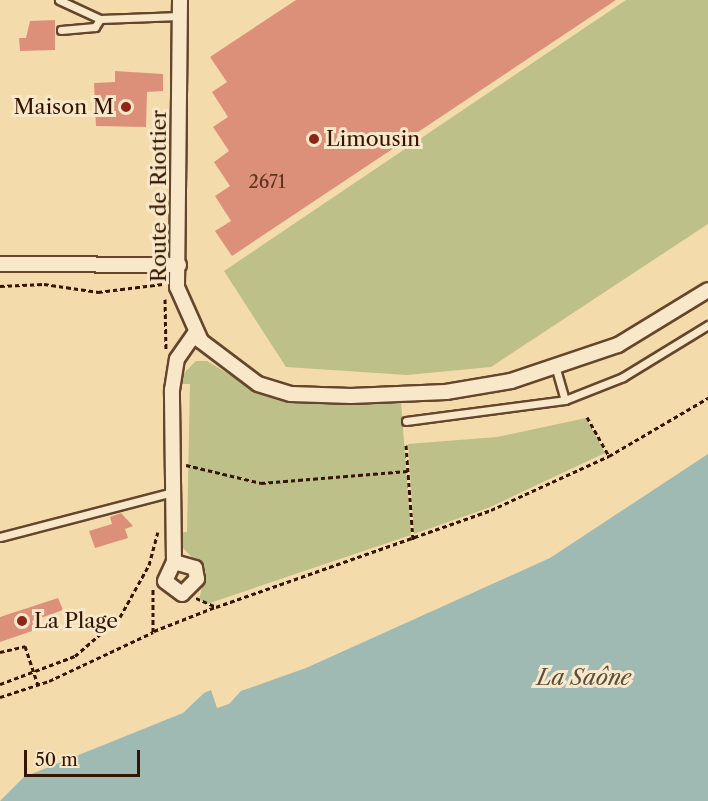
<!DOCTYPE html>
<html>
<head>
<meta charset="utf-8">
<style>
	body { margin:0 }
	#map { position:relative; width:708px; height:801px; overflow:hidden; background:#f4dbac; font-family:"Libre Caslon Text",serif }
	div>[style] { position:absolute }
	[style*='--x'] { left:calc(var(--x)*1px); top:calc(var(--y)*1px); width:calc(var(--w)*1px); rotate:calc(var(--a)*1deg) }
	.green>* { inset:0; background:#bdc088 }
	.water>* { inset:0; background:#9fb9b3 }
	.building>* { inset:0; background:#dd9079 }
	.path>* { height:3px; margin-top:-1.5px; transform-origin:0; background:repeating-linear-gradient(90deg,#351501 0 4.5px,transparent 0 7.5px) }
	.roads { filter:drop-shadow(2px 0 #65462c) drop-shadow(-2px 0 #65462c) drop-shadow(0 2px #65462c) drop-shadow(0 -2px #65462c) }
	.service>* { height:7px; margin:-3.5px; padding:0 3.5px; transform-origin:3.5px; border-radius:3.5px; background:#f8e8c9 }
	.minor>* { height:14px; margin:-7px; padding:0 7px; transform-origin:7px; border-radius:7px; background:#f8e8c9 }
	.dots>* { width:16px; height:16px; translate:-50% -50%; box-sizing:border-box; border:3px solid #f8e8c9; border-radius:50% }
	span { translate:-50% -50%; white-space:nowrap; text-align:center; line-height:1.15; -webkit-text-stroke:6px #f8e8c9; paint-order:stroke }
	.number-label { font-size:18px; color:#5f341f }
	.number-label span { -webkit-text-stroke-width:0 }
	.poi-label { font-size:21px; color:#351501 }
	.right { translate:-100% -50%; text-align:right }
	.left { translate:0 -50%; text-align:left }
	.street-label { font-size:21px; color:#351501 }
	.water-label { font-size:22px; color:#5a4e3f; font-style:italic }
	.scale { position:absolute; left:24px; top:750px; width:116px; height:27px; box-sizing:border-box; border:3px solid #351501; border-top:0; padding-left:8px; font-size:18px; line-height:21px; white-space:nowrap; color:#351501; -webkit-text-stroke:4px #f8e8c9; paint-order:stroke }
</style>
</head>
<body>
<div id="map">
	<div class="green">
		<i style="clip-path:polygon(626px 0,708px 0,708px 224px,491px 367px,407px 375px,286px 367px,224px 271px)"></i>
		<i style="clip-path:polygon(196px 361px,207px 361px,262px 394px,289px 400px,401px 401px,411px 535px,207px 604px,199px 599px,206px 572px,182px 547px,178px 533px,187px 532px,190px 384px,180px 384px,180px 377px)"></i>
		<i style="clip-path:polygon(586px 418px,605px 453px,488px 508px,414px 534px,408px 444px,497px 437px)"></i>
	</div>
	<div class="water">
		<i style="clip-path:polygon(708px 454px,708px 801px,0 801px,24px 777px,183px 713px,204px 693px,211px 690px,217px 708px,229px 704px,241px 691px,306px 668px,550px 558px)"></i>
	</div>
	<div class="building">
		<i style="clip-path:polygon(296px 0,616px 0,232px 256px,215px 231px,231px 221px,215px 196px,230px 186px,214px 162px,229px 151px,213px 127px,228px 117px,212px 92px,227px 82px,210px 57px)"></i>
		<i style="clip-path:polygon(55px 20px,55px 50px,20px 51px,19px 38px,26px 38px,30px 21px)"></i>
		<i style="clip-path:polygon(115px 71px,163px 74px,163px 91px,147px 92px,146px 127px,96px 126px,94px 83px,115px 82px)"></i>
		<i style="clip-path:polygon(121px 513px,133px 526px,125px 529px,128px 538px,95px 548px,89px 531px,112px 524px,110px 517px)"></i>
		<i style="clip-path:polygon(58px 598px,63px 610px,32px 621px,35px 630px,0 642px,0 617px)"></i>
	</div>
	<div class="path">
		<i style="--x:0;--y:286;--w:44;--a:-2.6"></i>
		<i style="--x:44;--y:284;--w:55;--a:8.4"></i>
		<i style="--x:98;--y:292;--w:65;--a:-7"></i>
		<i style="--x:165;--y:299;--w:50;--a:88.9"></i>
		<i style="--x:587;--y:417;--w:45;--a:60.6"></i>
		<i style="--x:406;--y:445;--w:95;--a:85.8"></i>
		<i style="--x:186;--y:465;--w:77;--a:13.5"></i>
		<i style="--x:261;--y:483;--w:147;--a:-4.7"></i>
		<i style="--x:196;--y:598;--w:22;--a:24"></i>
		<i style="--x:216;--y:607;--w:292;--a:-19.4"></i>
		<i style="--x:491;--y:510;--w:130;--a:-24.6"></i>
		<i style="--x:609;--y:456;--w:115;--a:-30.4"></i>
		<i style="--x:154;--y:631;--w:66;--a:-21.5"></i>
		<i style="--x:0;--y:652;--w:26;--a:-13"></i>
		<i style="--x:25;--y:646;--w:41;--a:71.6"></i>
		<i style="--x:0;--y:684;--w:80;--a:-20.5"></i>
		<i style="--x:75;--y:656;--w:60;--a:-40.9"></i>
		<i style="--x:120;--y:617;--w:60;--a:-60.9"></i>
		<i style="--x:149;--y:565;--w:34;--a:-75"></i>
		<i style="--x:0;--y:697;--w:52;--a:-18.1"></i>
		<i style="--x:49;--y:681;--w:115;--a:-25.2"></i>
		<i style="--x:153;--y:632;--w:43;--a:-90"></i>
	</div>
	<div class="roads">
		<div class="service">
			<i style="--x:59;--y:0;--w:45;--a:24.9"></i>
			<i style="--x:100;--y:19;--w:80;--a:-2.1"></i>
			<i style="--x:61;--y:30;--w:34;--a:-5"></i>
			<i style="--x:95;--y:27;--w:9;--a:-58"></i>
			<i style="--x:556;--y:369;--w:32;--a:74"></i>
			<i style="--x:406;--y:421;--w:160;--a:-7.5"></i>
			<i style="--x:565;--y:400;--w:62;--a:-21.6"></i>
			<i style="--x:623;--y:377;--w:100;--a:-31.5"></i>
			<i style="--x:0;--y:537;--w:179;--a:-14.6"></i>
		</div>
		<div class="minor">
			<i style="--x:180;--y:0;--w:287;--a:90.6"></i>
			<i style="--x:177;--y:287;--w:59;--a:66"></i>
			<i style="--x:201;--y:341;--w:71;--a:37"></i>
			<i style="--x:258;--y:384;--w:34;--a:17"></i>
			<i style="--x:291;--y:394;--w:60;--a:1.9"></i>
			<i style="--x:351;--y:396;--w:95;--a:-2.4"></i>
			<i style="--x:446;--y:392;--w:66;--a:-9.6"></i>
			<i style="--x:511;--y:381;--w:113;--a:-18.6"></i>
			<i style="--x:618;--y:345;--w:105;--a:-31.4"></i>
			<i style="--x:0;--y:264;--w:179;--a:0.3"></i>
			<i style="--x:174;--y:562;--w:22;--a:16"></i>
			<i style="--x:195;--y:568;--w:11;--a:80"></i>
			<i style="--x:197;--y:579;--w:21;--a:135"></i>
			<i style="--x:182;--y:594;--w:21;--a:-143"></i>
			<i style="--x:165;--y:581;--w:21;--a:-65"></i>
			<i style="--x:174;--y:562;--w:172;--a:-90.7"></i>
			<i style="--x:172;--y:390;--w:31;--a:-81"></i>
			<i style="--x:177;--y:359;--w:32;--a:-55"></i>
		</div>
	</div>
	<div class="dots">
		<i style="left:126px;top:107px;background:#8f2418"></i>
		<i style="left:314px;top:139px;background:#8f2418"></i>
		<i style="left:22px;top:621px;background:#8f2418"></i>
	</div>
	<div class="number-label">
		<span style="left:267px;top:182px">2671</span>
	</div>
	<div class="poi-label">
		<span class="right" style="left:114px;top:107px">Maison M</span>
		<span class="left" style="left:326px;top:139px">Limousin</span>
		<span class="left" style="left:34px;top:621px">La Plage</span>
	</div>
	<div class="street-label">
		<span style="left:159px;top:196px;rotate:-90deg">Route de Riottier</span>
	</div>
	<div class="water-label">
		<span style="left:584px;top:678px">La Saône</span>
	</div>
	<div class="scale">50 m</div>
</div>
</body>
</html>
